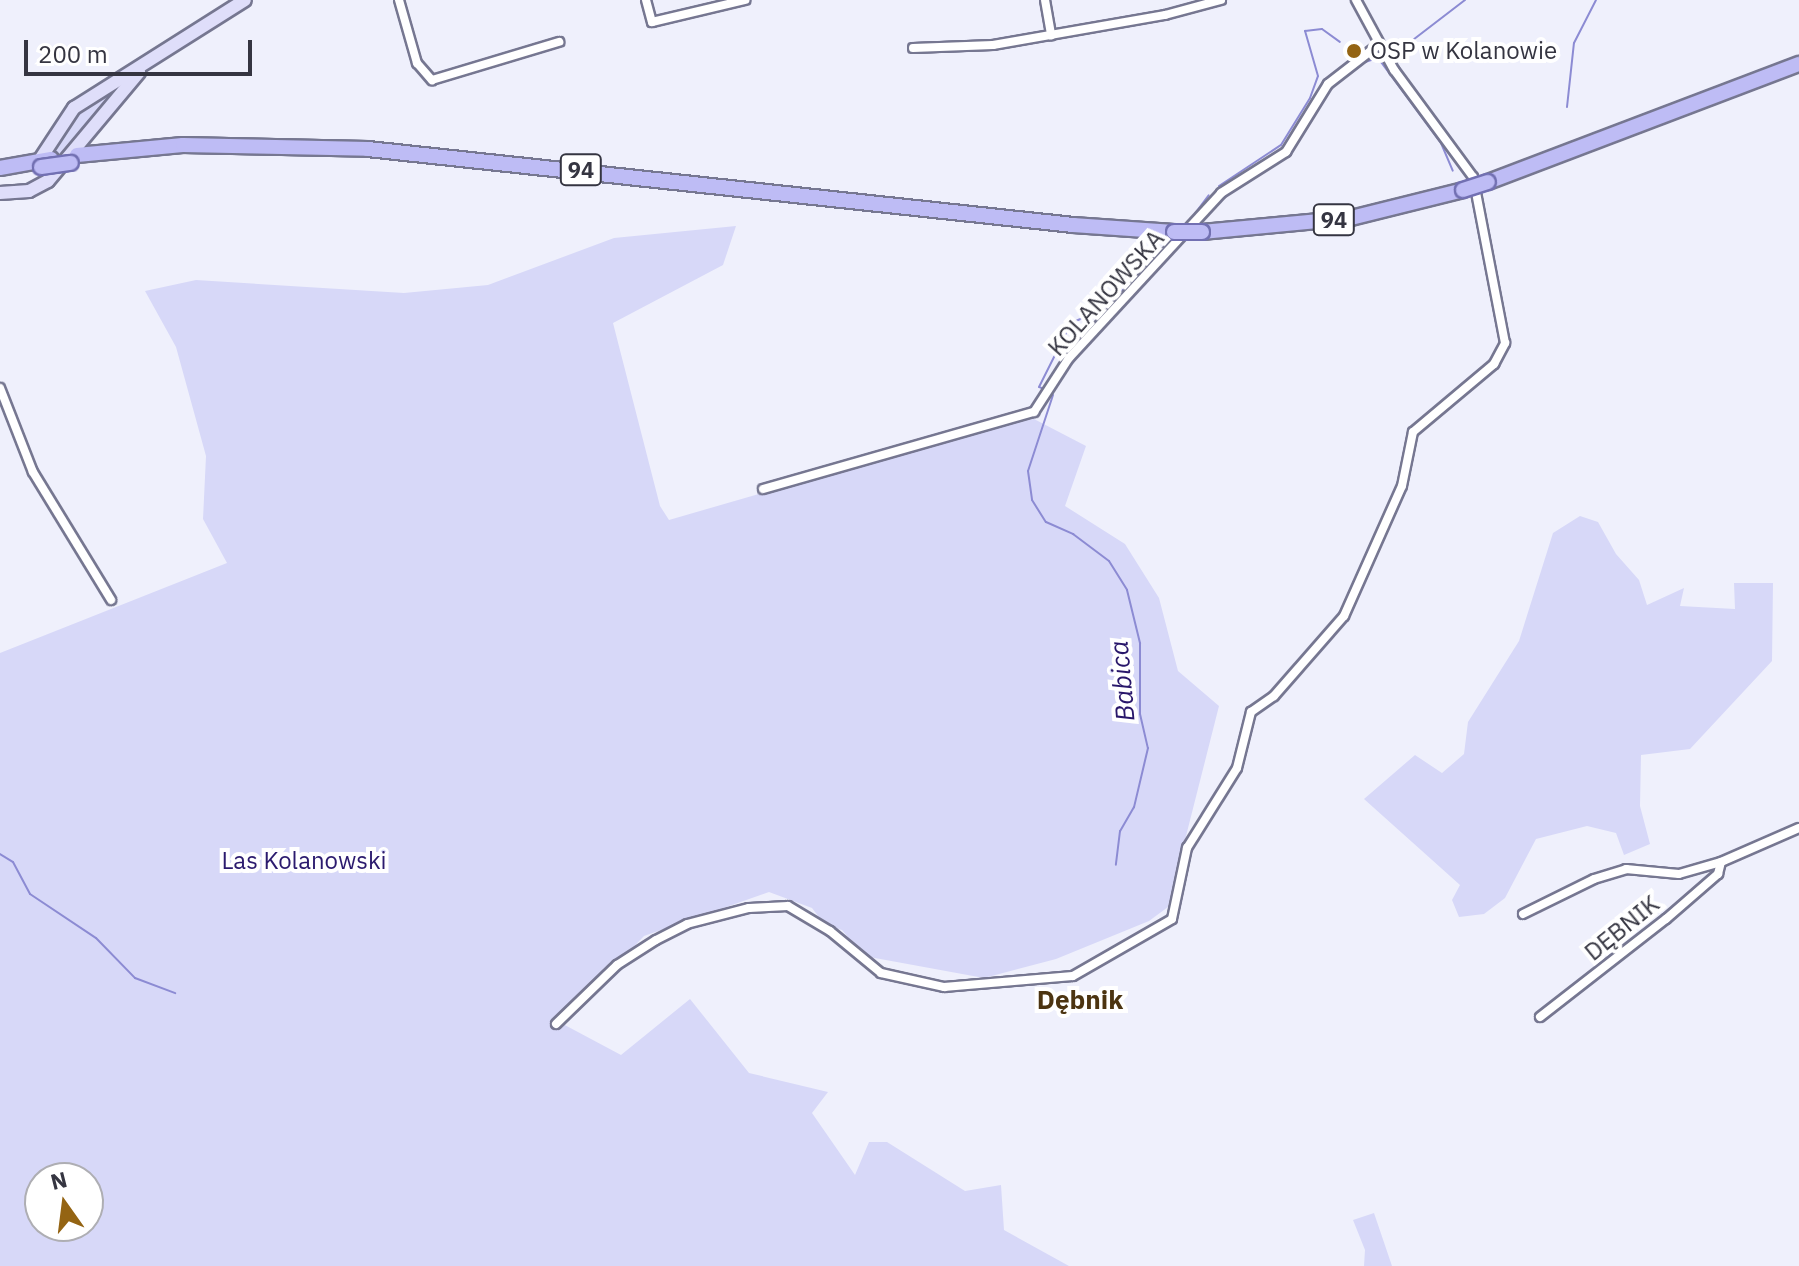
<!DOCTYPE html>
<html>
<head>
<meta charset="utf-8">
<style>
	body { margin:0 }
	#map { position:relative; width:1799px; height:1266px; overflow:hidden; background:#eff0fc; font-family:"IBM Plex Sans",sans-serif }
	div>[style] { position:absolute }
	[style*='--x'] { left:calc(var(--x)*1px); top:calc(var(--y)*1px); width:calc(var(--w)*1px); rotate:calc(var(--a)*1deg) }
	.green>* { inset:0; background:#d7d8f8 }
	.stream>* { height:2px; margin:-1px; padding:0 1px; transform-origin:1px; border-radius:1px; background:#8c8bd3 }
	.roads { filter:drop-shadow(2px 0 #767791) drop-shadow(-2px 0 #767791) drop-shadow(0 2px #767791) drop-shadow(0 -2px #767791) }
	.street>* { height:8px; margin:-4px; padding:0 4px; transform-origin:4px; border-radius:4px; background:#fff }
	.secondary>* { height:12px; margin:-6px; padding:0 6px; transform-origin:6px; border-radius:6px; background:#dfdefa }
	.primary>* { height:14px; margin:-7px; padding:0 7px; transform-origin:7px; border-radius:7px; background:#bebcf5 }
	.bridges { filter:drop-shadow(2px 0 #7270b2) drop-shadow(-2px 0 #7270b2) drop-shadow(0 2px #7270b2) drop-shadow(0 -2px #7270b2) }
	.primary-bridge>* { height:14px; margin:-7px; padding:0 7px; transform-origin:7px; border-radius:7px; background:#bebcf5 }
	.dots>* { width:22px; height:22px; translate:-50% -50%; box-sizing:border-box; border:4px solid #fff; border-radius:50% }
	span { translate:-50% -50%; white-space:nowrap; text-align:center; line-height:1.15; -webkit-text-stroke:8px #fff; paint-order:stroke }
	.shield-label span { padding:2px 6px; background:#fff; border:2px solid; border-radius:6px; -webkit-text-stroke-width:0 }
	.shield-label { font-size:22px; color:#353541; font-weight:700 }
	.poi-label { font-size:24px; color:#353541 }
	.left { translate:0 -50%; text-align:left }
	.street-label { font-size:24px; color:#353541 }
	.park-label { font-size:24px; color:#2b1a6e }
	.water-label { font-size:26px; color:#28166a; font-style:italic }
	.neighbourhood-label { font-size:26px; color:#4c3411; font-weight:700 }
	.north { position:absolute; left:24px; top:1162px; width:80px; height:80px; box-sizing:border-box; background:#fff; border:2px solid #aeaeb3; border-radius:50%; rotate:346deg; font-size:22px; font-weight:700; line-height:32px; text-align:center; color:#353541 }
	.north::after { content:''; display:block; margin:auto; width:28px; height:36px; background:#946413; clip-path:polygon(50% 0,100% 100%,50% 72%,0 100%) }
	.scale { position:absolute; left:24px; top:40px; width:228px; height:36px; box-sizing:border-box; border:4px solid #353541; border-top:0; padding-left:10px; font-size:24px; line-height:28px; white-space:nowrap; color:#353541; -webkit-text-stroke:6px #fff; paint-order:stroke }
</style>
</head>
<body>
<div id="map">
	<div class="green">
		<i style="clip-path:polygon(126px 80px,68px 152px,55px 154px,57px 144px,79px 111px)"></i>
		<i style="clip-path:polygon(evenodd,736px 226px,723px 265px,613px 323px,660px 506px,669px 520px,1000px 424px,1034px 419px,1086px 446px,1065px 506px,1125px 544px,1159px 598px,1178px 671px,1219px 706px,1168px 907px,1149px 921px,1056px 959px,984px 978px,864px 956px,842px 930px,825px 925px,812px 908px,769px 892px,644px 936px,561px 1023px,621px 1055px,690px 999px,749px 1073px,828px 1092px,812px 1113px,855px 1175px,869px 1142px,887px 1142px,965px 1191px,1001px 1185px,1004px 1230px,1069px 1266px,0 1266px,0 653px,227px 563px,203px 519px,206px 456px,176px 347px,145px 291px,196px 280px,404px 293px,488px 285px,614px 238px,736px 226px,40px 1178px,88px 1178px,88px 1226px,40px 1226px,40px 1178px)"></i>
		<i style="clip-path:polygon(1580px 516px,1598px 522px,1616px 554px,1639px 580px,1647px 605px,1684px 588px,1680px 606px,1735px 609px,1734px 583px,1773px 583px,1772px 661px,1690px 749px,1641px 755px,1640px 806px,1650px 844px,1624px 855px,1616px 833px,1587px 826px,1536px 839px,1505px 898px,1484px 914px,1459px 917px,1452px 900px,1460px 885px,1364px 799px,1415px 755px,1442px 773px,1464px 754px,1468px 722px,1519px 641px,1553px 533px)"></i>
		<i style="clip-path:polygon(1374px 1213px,1392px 1266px,1364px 1266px,1365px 1250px,1353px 1220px)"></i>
	</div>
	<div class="stream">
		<i style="--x:1392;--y:56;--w:92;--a:-37.5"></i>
		<i style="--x:1359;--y:64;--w:20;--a:-18"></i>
		<i style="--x:1378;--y:58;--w:106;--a:53.5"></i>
		<i style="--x:1441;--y:143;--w:30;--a:67"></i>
		<i style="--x:1567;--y:107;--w:64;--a:-83.8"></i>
		<i style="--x:1574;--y:43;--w:48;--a:-62.9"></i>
		<i style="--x:1219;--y:186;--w:74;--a:-33.5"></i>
		<i style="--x:1281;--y:145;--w:55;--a:-58.3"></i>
		<i style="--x:1310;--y:98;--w:23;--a:-70"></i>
		<i style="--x:1318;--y:76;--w:47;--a:-106.1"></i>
		<i style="--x:1305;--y:31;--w:17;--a:-7"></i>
		<i style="--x:1322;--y:29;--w:22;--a:36"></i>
		<i style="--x:1190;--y:220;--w:31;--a:-53"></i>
		<i style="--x:1044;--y:389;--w:5;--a:-158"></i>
		<i style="--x:1039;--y:387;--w:72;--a:-63.4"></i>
		<i style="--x:1071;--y:323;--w:34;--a:-23"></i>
		<i style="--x:1102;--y:310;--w:68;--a:-43.8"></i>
		<i style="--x:1053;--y:395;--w:80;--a:108.2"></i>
		<i style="--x:1028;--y:471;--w:29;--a:82"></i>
		<i style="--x:1032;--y:500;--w:26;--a:58"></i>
		<i style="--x:1046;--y:522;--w:30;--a:24"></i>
		<i style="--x:1073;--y:534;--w:45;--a:36.9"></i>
		<i style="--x:1109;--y:561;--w:34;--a:58"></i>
		<i style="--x:1127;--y:590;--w:55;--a:76.2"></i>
		<i style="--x:1140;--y:643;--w:71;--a:90"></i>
		<i style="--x:1140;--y:714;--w:35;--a:77"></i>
		<i style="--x:1148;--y:748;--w:61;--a:103.3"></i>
		<i style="--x:1134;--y:807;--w:28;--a:120"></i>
		<i style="--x:1120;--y:831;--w:34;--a:97"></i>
		<i style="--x:0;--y:854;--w:15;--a:32"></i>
		<i style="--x:13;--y:862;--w:36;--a:62"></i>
		<i style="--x:30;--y:894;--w:79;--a:33.7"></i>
		<i style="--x:96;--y:938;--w:56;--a:45.7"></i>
		<i style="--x:135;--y:978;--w:43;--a:20.6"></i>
	</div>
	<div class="roads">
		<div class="street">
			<i style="--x:399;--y:0;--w:66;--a:74.1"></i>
			<i style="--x:417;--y:63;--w:23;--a:49"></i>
			<i style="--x:432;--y:80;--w:133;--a:-16.7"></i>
			<i style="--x:646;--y:0;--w:23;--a:75"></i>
			<i style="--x:652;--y:22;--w:96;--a:-13.3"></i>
			<i style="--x:1045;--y:0;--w:36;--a:80"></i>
			<i style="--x:913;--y:48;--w:80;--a:-2.1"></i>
			<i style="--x:993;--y:45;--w:175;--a:-9.9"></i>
			<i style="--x:1165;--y:15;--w:58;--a:-15"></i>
			<i style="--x:0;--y:388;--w:90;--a:68.6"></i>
			<i style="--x:33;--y:472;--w:150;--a:58.6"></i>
			<i style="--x:763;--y:489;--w:282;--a:-15.9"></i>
			<i style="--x:1034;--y:412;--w:64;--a:-57.1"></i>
			<i style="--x:1069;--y:358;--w:224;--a:-47.3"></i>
			<i style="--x:1221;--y:193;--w:77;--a:-32.2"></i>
			<i style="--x:1286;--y:152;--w:80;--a:-58.3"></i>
			<i style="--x:1328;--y:84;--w:62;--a:-37.8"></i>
			<i style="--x:1523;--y:914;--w:79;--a:-26.2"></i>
			<i style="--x:1594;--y:879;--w:34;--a:-17"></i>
			<i style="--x:1626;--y:869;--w:53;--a:5.4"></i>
			<i style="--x:1679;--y:874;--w:44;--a:-15.9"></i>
			<i style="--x:1721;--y:862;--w:85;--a:-23.6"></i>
			<i style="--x:1540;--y:1017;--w:160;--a:-37.9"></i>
			<i style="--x:1666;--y:919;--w:69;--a:-40.9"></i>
			<i style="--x:1718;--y:874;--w:12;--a:-76"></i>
			<i style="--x:556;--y:1024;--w:85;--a:-44"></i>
			<i style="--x:617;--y:965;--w:46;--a:-32.7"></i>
			<i style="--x:656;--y:940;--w:35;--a:-27"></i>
			<i style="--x:687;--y:924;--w:64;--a:-14.5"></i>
			<i style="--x:749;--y:908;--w:39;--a:-3"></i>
			<i style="--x:788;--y:906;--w:49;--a:30.8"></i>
			<i style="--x:830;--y:931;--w:66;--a:39.5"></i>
			<i style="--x:881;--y:973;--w:65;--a:12.5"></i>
			<i style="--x:944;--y:987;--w:129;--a:-4.9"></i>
			<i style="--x:1073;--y:976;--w:114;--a:-29.9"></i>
			<i style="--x:1172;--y:919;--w:73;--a:-78.1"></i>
			<i style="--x:1187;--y:848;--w:94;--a:-58"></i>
			<i style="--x:1237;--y:768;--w:58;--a:-76"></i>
			<i style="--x:1251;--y:712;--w:28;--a:-35"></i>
			<i style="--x:1274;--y:696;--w:106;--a:-48.8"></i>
			<i style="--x:1344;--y:616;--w:142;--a:-66"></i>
			<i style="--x:1402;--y:486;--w:55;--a:-78.5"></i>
			<i style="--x:1413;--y:432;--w:106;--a:-40"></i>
			<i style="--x:1494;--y:364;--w:24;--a:-62"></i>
			<i style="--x:1505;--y:343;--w:169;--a:-100.9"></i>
			<i style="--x:1473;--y:177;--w:133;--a:-126.4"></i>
			<i style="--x:1394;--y:70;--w:80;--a:-118.5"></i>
		</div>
		<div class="secondary">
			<i style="--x:39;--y:161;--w:64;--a:-56.6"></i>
			<i style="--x:74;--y:108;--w:202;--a:-32.3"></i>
			<i style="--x:0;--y:193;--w:29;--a:-4"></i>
			<i style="--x:29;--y:191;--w:21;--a:-28"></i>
			<i style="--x:48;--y:181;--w:142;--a:-50.1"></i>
		</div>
		<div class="primary">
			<i style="--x:77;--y:155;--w:106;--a:-5.4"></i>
			<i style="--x:183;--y:145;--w:185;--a:1.2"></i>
			<i style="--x:368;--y:149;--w:709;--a:6.15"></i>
			<i style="--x:1073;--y:225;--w:101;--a:4"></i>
			<i style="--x:0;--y:168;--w:52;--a:-10"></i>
			<i style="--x:1488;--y:182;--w:333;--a:-20.8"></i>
			<i style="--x:1202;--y:232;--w:150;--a:-5.4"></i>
			<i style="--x:1351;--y:218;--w:115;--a:-14"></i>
		</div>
	</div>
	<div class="bridges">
		<div class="primary-bridge">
			<i style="--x:41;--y:167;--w:30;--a:-8"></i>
			<i style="--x:1463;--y:190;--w:26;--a:-18"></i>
			<i style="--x:1174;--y:232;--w:28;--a:0"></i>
		</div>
	</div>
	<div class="dots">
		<i style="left:1354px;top:51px;background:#946413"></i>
	</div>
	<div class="shield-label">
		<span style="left:581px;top:170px">94</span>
		<span style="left:1334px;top:220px">94</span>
	</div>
	<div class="poi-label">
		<span class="left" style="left:1370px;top:51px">OSP w Kolanowie</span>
	</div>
	<div class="street-label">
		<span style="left:1106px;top:293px;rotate:-48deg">KOLANOWSKA</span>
		<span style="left:1622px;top:928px;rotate:-39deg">DĘBNIK</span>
	</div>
	<div class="park-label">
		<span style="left:304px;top:861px">Las Kolanowski</span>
	</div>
	<div class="water-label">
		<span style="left:1122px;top:681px;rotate:-95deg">Babica</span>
	</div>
	<div class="neighbourhood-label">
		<span style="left:1080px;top:1000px">Dębnik</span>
	</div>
	<div class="north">N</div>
	<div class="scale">200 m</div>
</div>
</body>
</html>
